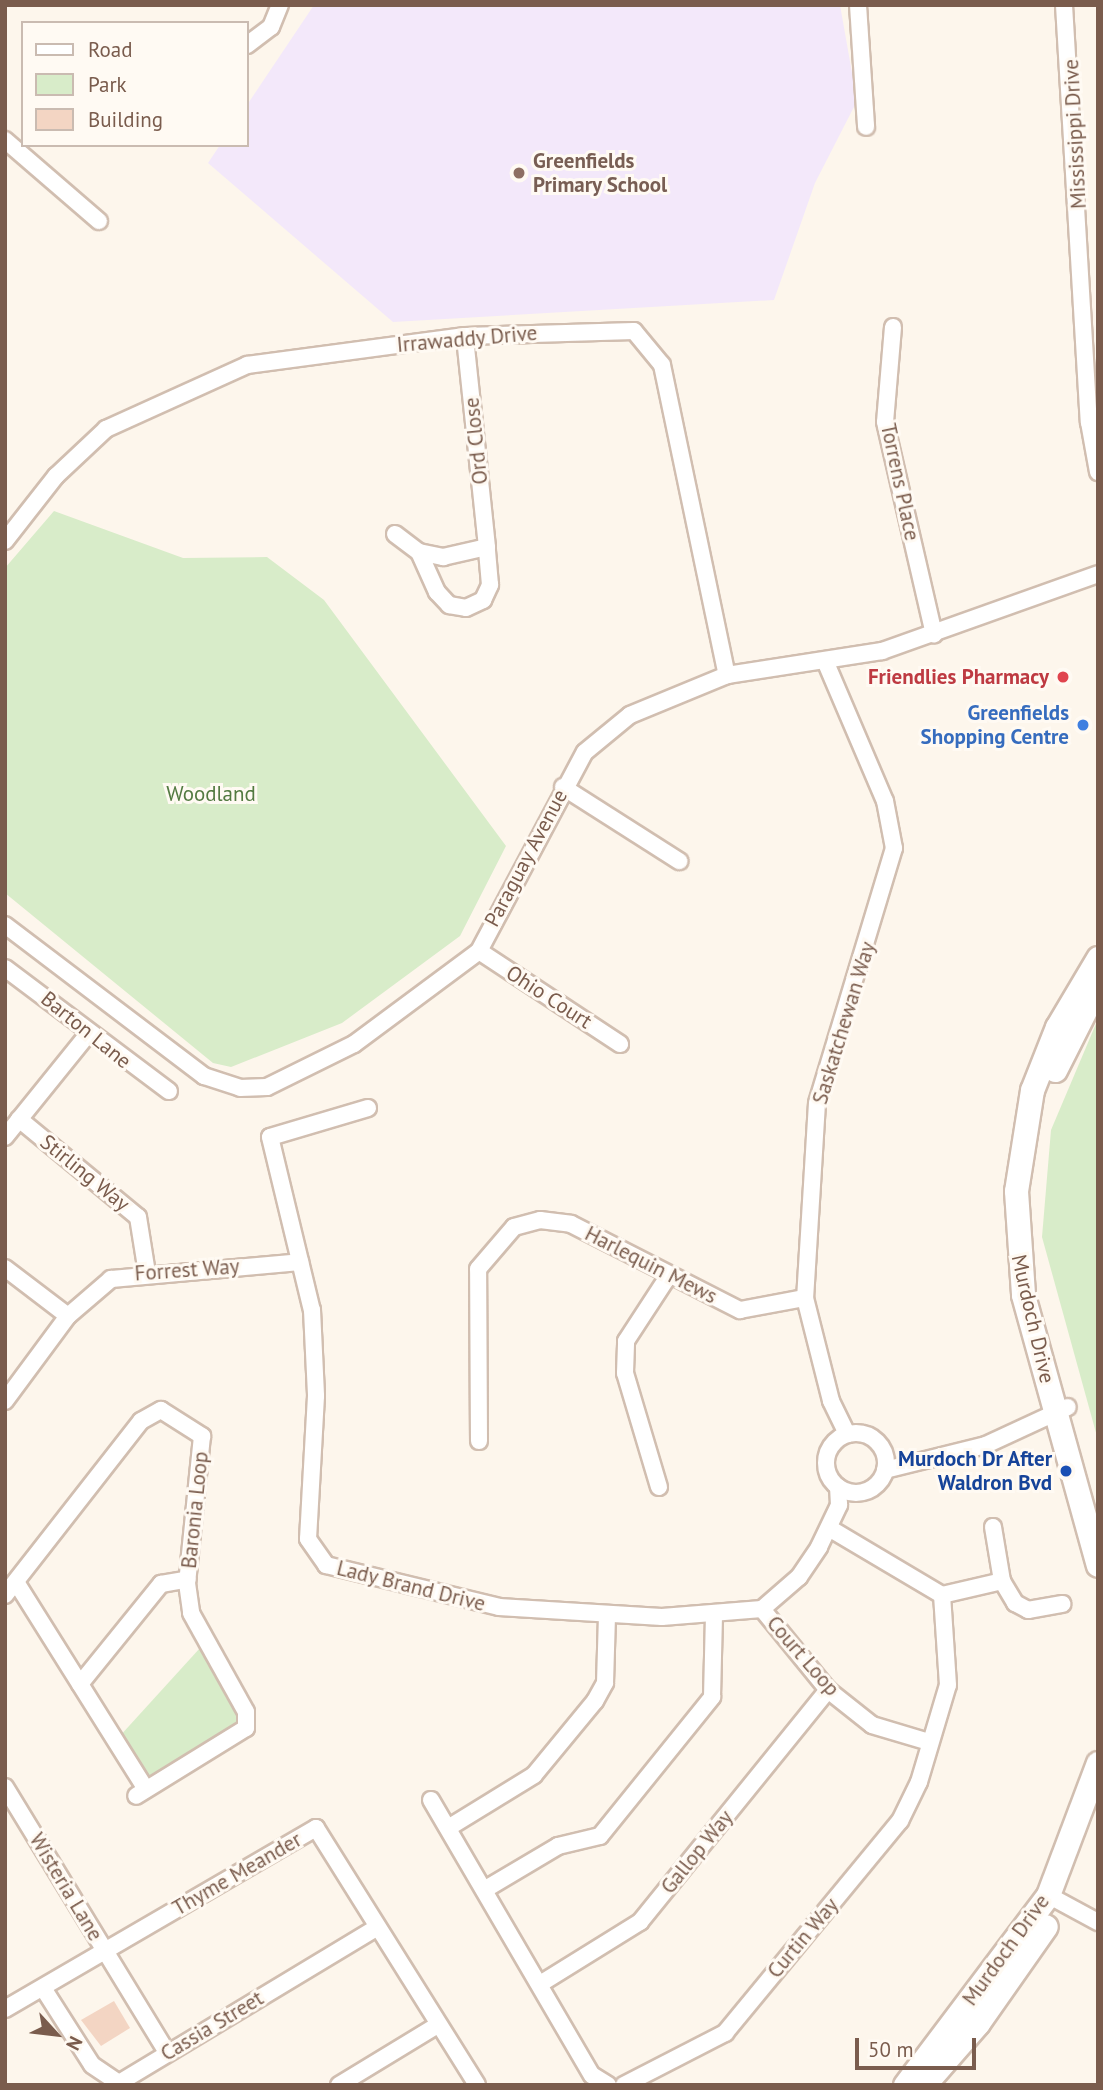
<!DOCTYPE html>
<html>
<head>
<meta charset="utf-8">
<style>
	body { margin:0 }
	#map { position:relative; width:1103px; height:2090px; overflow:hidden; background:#fdf6ec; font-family:"PT Sans",sans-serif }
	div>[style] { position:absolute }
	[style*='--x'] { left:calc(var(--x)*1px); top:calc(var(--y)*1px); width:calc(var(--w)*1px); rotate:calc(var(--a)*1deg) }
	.education>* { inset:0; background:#f3e8fa }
	.green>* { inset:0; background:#d8ecc9 }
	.building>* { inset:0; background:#f3d5c3 }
	.roads { filter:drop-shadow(2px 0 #d1beb0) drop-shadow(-2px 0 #d1beb0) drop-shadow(0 2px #d1beb0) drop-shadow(0 -2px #d1beb0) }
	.minor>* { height:16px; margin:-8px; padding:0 8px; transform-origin:8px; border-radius:8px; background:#fff }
	.minor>.ring { margin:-8px; padding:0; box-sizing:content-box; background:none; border:16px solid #fff; border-radius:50% }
	.secondary>* { height:23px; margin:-11.5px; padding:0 11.5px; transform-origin:11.5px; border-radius:11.5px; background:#fff }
	.dots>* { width:19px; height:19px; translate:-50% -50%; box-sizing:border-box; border:4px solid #fffaf3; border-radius:50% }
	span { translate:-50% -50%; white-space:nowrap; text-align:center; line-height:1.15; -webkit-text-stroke:6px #fffaf3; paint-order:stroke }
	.street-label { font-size:21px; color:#7a5c4d }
	.education-label { font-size:21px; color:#785e54; font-weight:700 }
	.left { translate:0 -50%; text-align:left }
	.health-label { font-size:21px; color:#be3a42; font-weight:700 }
	.right { translate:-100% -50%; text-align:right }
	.shop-label { font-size:21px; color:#366cbe; font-weight:700 }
	.park-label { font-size:21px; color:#537a41 }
	.transit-label { font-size:21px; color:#164399; font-weight:700 }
	.frame { position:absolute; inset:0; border:7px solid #7a5c4d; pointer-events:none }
	.legend { position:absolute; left:21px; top:21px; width:228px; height:126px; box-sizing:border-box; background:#fffaf3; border:2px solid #cabbb1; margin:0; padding:9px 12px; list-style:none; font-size:21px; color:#7a5c4d }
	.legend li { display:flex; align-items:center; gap:14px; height:35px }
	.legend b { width:35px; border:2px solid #cabbb1 }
	.north { position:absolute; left:21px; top:1999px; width:70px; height:70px; -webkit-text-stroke:5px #fffaf3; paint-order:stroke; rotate:117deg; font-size:19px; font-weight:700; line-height:28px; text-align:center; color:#7a5c4d }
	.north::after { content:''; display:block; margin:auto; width:24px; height:32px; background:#7a5c4d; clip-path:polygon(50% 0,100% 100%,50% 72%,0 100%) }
	.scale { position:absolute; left:855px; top:2038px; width:121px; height:32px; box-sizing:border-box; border:4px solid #7a5c4d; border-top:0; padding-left:9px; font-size:21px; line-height:24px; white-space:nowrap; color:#7a5c4d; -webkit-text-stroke:5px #fffaf3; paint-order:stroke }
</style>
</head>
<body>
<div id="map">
	<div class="education">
		<i style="clip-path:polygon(314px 5px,840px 5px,857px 101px,815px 183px,774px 300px,393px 322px,208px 163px,220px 145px,247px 145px,247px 105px)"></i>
	</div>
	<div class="green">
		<i style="clip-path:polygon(54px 511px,183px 558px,267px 557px,324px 600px,506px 846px,460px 936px,342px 1023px,231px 1067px,213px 1063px,5px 893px,5px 568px)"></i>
		<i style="clip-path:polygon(1098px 1019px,1098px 1440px,1042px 1237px,1051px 1130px)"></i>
		<i style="clip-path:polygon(200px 1648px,242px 1715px,240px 1724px,148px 1782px,119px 1737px)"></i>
	</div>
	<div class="building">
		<i style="clip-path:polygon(114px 2001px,130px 2028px,101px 2046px,81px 2020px)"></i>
	</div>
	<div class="roads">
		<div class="minor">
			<i style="--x:858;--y:5;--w:122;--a:86.2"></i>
			<i style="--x:1064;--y:5;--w:418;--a:86.6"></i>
			<i style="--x:1089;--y:422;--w:51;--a:79.8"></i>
			<i style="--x:247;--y:45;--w:30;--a:-37"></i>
			<i style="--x:271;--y:27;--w:24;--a:-68"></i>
			<i style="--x:5;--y:140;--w:124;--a:40.8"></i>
			<i style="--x:893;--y:327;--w:95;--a:94.8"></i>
			<i style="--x:885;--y:422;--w:218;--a:77"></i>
			<i style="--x:395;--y:534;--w:30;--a:37"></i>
			<i style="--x:419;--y:552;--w:25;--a:12"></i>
			<i style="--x:443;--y:557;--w:45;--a:-12.8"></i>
			<i style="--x:487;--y:547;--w:212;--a:-96"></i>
			<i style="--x:5;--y:541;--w:83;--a:-51.9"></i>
			<i style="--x:56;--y:476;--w:69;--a:-43.2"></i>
			<i style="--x:106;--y:429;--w:155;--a:-24.4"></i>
			<i style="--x:247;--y:365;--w:220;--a:-7.6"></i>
			<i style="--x:465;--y:336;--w:169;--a:-1.7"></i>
			<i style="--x:634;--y:331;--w:44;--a:50.5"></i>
			<i style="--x:662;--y:365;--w:317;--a:78.2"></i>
			<i style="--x:419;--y:552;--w:44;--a:65.8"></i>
			<i style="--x:437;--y:592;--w:18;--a:47"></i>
			<i style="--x:449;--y:605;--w:17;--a:10"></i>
			<i style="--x:466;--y:608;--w:19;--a:-25"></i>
			<i style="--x:483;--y:600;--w:17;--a:-65"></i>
			<i style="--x:490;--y:585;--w:38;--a:-95"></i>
			<i style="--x:826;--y:663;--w:150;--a:66.9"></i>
			<i style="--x:885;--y:801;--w:48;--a:79.2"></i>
			<i style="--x:894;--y:848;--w:266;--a:106.8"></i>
			<i style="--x:817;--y:1103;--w:195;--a:93.5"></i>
			<i style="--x:805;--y:1298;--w:106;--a:75.8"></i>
			<i style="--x:831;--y:1401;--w:37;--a:64"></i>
			<i style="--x:563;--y:787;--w:138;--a:32.5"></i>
			<i style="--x:5;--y:925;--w:250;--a:37.2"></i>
			<i style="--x:204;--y:1076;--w:38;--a:18"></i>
			<i style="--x:240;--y:1088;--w:27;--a:-2"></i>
			<i style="--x:267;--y:1087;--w:97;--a:-26.3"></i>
			<i style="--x:354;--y:1044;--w:156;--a:-36.6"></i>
			<i style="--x:479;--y:951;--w:225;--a:-62"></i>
			<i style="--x:585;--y:752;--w:58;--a:-39.4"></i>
			<i style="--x:630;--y:715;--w:105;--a:-22.4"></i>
			<i style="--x:727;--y:675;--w:157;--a:-8.8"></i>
			<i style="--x:882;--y:651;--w:229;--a:-19.6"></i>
			<i style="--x:479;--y:951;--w:169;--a:33.4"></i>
			<i style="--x:5;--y:968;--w:205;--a:36.9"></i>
			<i style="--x:368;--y:1108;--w:102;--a:163.5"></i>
			<i style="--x:270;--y:1137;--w:178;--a:76.4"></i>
			<i style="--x:312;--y:1310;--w:86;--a:87.3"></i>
			<i style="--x:316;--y:1396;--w:143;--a:93.2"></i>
			<i style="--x:308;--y:1539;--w:32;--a:55"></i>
			<i style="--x:326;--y:1565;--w:178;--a:13.6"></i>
			<i style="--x:499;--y:1607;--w:163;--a:3.5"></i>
			<i style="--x:662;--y:1617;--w:100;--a:-4.6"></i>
			<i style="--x:762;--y:1609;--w:49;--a:-40.9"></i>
			<i style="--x:799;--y:1577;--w:36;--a:-56"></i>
			<i style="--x:819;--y:1547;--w:47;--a:-64.5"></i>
			<i style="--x:839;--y:1505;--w:18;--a:-93"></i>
			<i style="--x:19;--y:1119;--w:154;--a:39.5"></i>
			<i style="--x:138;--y:1217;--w:57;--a:80.9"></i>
			<i style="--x:5;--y:1137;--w:134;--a:-51.1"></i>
			<i style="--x:5;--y:1268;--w:79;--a:37.3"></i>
			<i style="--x:5;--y:1401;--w:106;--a:-53.5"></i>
			<i style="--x:68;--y:1316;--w:57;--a:-40.7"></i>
			<i style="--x:111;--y:1279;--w:190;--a:-5.1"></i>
			<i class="ring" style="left:826px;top:1433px;width:44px;height:44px"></i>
			<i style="--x:479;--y:1441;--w:172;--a:-90.3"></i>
			<i style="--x:478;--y:1269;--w:55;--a:-49.4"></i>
			<i style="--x:514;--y:1227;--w:27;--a:-15"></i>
			<i style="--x:540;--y:1220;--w:31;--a:7"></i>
			<i style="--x:571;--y:1224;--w:190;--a:27"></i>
			<i style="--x:740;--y:1310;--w:66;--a:-10.5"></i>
			<i style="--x:885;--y:1470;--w:104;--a:-13.9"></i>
			<i style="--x:986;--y:1445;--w:90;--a:-24.9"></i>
			<i style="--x:659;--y:1487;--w:119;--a:-106.6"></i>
			<i style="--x:625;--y:1373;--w:32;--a:-88"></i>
			<i style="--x:626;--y:1341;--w:79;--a:-56.9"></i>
			<i style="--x:993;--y:1527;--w:55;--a:80.5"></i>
			<i style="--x:1002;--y:1581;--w:26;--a:59"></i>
			<i style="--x:1015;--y:1603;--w:15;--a:28"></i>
			<i style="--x:1028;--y:1610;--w:35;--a:-10"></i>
			<i style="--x:829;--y:1528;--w:131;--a:30.7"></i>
			<i style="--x:16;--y:1582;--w:244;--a:57.9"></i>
			<i style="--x:5;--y:1595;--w:221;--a:-52"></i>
			<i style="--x:141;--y:1421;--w:23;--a:-29"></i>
			<i style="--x:161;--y:1410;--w:49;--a:32.4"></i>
			<i style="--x:202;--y:1436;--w:148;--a:95.8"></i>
			<i style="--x:187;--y:1583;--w:30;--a:82"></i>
			<i style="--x:191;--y:1613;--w:113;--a:60.9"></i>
			<i style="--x:246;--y:1712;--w:16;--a:90"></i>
			<i style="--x:246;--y:1728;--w:129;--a:148.3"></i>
			<i style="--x:942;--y:1595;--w:62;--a:-13.1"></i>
			<i style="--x:762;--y:1609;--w:104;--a:50.8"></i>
			<i style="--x:828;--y:1690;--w:56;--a:38.5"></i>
			<i style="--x:872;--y:1725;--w:59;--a:16.6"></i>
			<i style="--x:80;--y:1684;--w:129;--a:-51"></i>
			<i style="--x:161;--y:1584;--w:27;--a:-10"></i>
			<i style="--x:5;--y:1787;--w:311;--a:58.6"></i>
			<i style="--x:431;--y:1800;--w:319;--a:59.7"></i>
			<i style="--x:592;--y:2075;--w:19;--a:32"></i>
			<i style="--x:448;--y:1828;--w:101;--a:-31.6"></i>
			<i style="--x:534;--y:1775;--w:96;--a:-50.5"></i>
			<i style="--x:595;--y:1701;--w:21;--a:-61"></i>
			<i style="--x:605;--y:1683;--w:69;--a:-88.3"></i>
			<i style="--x:484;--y:1890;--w:86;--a:-30.7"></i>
			<i style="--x:558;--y:1846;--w:43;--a:-13.4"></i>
			<i style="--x:600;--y:1836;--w:179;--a:-51.1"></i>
			<i style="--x:712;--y:1697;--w:81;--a:-88.6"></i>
			<i style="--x:1048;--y:1895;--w:57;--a:28.4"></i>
			<i style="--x:540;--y:1984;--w:118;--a:-31.8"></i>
			<i style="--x:640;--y:1922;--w:299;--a:-51"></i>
			<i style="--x:43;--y:1988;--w:91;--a:57.5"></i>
			<i style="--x:92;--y:2065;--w:32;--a:34"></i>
			<i style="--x:119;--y:2083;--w:300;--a:-31.1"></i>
			<i style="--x:5;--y:2009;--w:360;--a:-30.2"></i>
			<i style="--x:316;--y:1828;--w:303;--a:57.9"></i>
			<i style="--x:339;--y:2085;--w:114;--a:-31.3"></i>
			<i style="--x:624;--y:2085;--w:114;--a:-27.2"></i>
			<i style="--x:725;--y:2033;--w:275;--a:-50.5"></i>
			<i style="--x:900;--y:1821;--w:43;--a:-64"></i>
			<i style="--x:919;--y:1782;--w:101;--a:-73.4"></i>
			<i style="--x:948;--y:1685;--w:90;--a:-93.8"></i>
		</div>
		<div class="secondary">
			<i style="--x:1098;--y:958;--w:80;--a:120.7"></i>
			<i style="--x:1057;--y:1027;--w:68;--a:111.6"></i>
			<i style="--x:1032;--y:1090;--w:102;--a:99"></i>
			<i style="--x:1016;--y:1191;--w:104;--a:86.1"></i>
			<i style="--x:1023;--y:1295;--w:280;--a:74.5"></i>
			<i style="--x:1055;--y:1070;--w:95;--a:-63.2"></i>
			<i style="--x:905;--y:2085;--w:238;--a:-53"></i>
			<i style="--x:1048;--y:1895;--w:141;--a:-69.3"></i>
			<i style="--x:924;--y:2085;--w:82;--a:-48.9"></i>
			<i style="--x:978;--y:2023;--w:118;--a:-55"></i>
		</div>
	</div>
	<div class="dots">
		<i style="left:519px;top:173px;background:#8d6e63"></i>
		<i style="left:1063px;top:677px;background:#e0444e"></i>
		<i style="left:1083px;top:725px;background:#3f7fe0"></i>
		<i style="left:1066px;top:1471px;background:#1a4fb4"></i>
	</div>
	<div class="street-label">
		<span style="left:1075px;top:134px;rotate:-93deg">Mississippi Drive</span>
		<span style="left:467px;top:339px;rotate:-5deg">Irrawaddy Drive</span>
		<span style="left:476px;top:441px;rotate:-96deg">Ord Close</span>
		<span style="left:900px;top:482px;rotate:78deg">Torrens Place</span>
		<span style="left:526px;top:858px;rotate:-62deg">Paraguay Avenue</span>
		<span style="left:549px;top:997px;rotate:33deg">Ohio Court</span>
		<span style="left:844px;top:1023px;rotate:-73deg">Saskatchewan Way</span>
		<span style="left:86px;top:1030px;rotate:39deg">Barton Lane</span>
		<span style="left:85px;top:1173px;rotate:39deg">Stirling Way</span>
		<span style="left:651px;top:1265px;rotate:27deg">Harlequin Mews</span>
		<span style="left:187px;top:1270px;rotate:-4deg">Forrest Way</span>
		<span style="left:1033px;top:1319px;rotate:77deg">Murdoch Drive</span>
		<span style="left:195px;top:1510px;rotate:-84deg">Baronia Loop</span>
		<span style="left:411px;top:1586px;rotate:14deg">Lady Brand Drive</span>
		<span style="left:803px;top:1656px;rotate:49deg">Court Loop</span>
		<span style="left:697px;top:1852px;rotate:-51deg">Gallop Way</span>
		<span style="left:237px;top:1874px;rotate:-30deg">Thyme Meander</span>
		<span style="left:66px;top:1887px;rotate:59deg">Wisteria Lane</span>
		<span style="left:803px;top:1938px;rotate:-50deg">Curtin Way</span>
		<span style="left:1006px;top:1950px;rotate:-54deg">Murdoch Drive</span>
		<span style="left:212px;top:2026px;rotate:-31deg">Cassia Street</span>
	</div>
	<div class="education-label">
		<span class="left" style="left:533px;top:173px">Greenfields<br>Primary School</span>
	</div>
	<div class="health-label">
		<span class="right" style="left:1049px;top:677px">Friendlies Pharmacy</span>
	</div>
	<div class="shop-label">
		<span class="right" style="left:1069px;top:725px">Greenfields<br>Shopping Centre</span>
	</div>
	<div class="park-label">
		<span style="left:211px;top:794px">Woodland</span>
	</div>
	<div class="transit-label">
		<span class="right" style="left:1052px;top:1471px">Murdoch Dr After<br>Waldron Bvd</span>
	</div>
	<div class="frame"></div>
	<ul class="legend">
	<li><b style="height:9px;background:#fff"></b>Road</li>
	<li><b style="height:19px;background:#d8ecc9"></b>Park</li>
	<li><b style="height:19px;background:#f3d5c3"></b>Building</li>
	</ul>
	<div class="north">N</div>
	<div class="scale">50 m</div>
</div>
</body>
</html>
